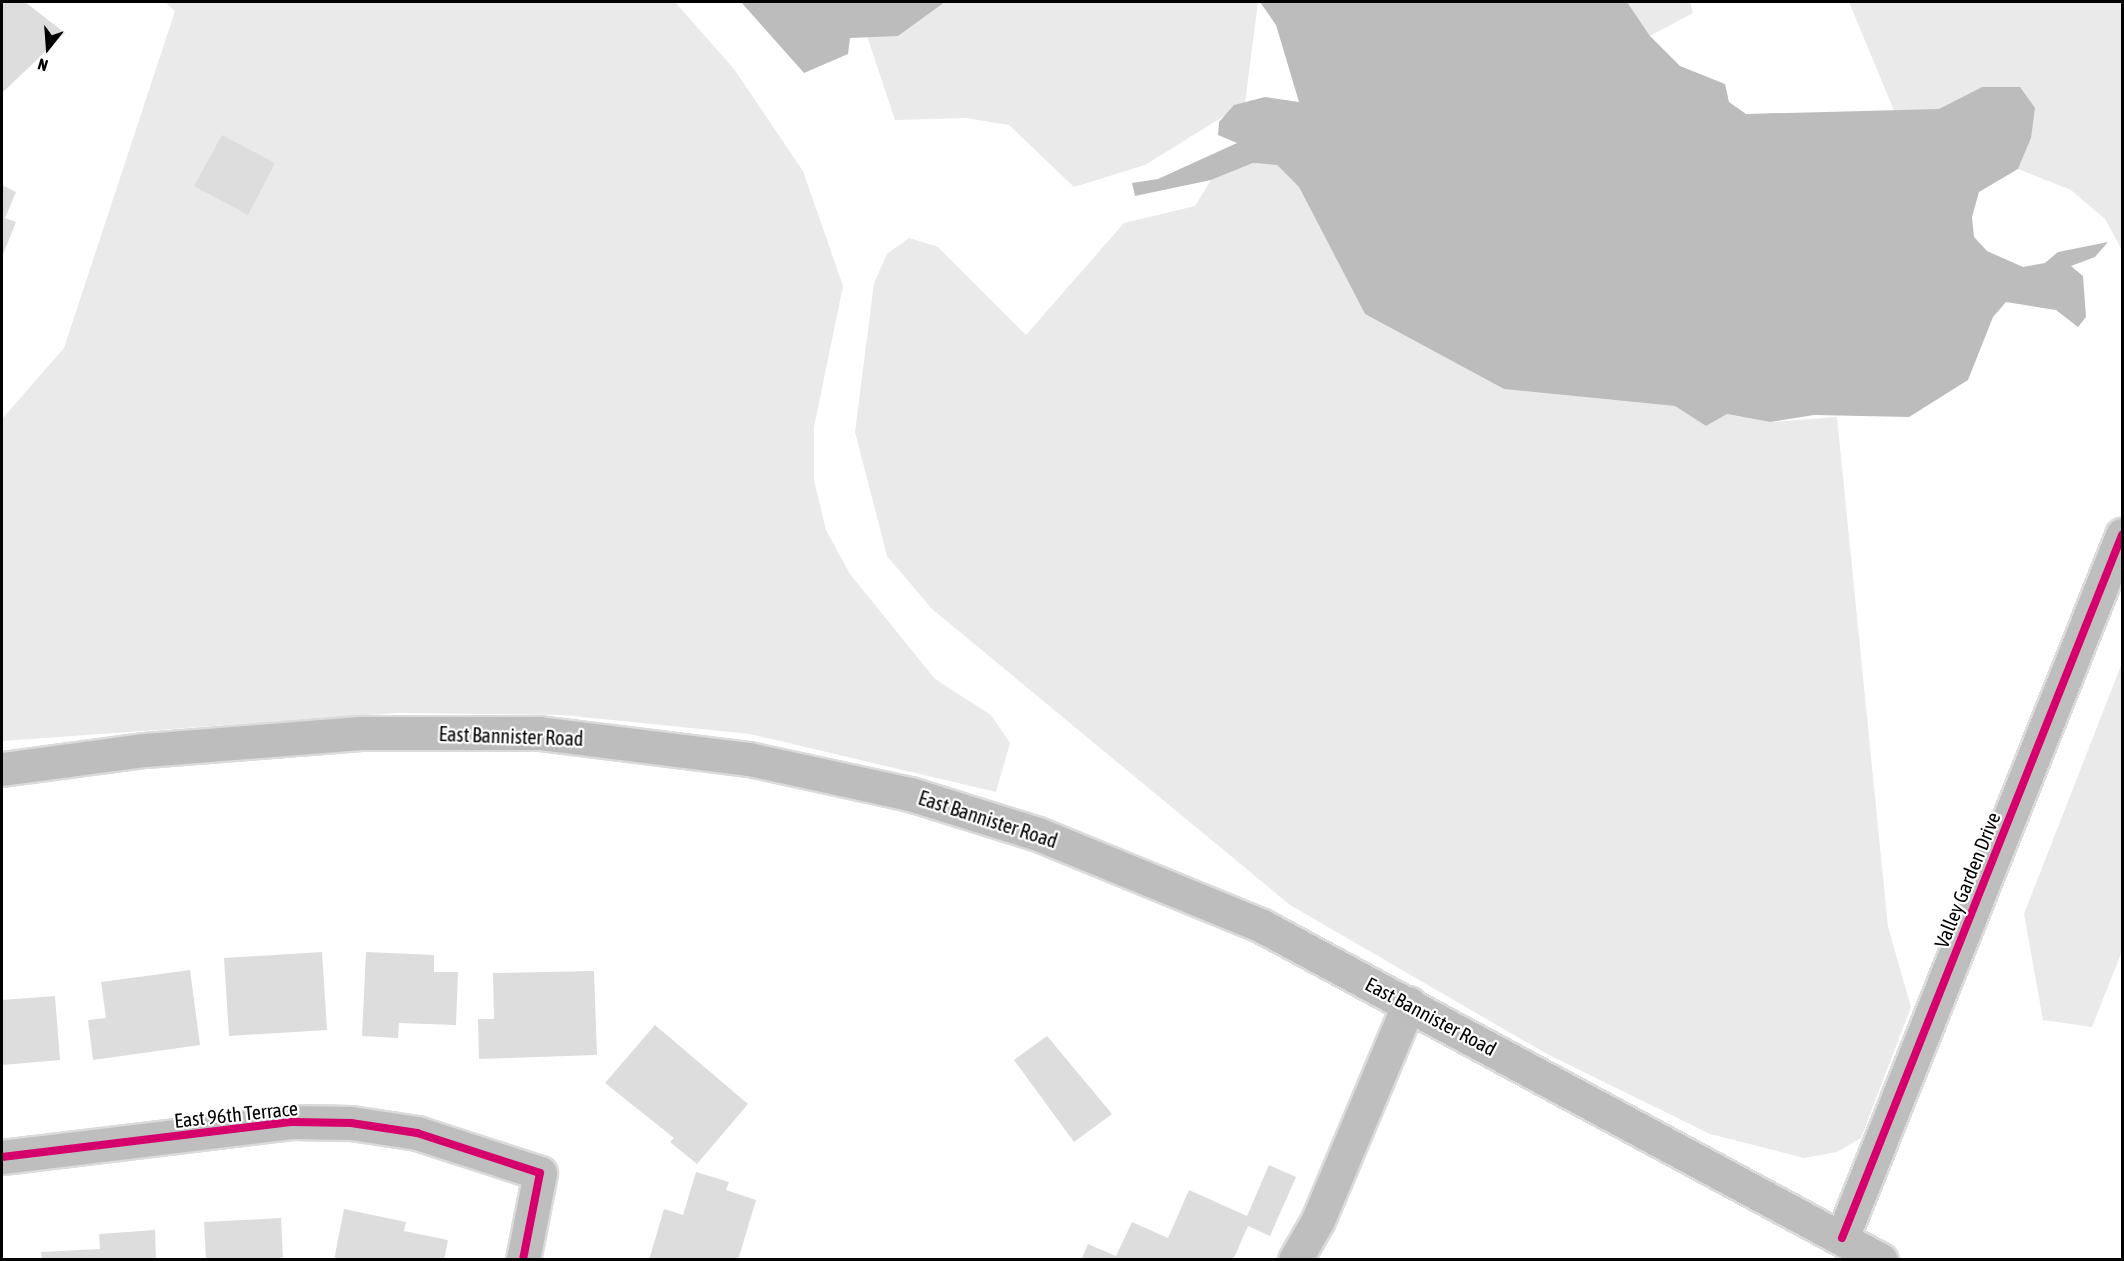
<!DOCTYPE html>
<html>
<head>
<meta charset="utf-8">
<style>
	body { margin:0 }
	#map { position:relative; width:2124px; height:1261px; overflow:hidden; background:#fff; font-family:"Asap Condensed",sans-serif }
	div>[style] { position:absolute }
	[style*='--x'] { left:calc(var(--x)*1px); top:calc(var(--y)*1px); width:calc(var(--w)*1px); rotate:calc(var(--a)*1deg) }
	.green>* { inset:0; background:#eaeaea }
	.water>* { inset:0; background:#bcbcbc }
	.building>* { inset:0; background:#ddd }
	.roads { filter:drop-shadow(2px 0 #dbdbdb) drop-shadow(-2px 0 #dbdbdb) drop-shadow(0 2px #dbdbdb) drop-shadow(0 -2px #dbdbdb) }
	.minor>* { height:33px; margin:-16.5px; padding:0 16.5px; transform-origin:16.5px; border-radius:16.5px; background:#bebebe }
	.major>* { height:33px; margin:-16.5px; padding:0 16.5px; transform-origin:16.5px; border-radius:16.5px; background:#bdbdbd }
	.cycleway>* { height:8px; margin:-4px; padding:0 4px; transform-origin:4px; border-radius:4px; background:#d6006c }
	span { translate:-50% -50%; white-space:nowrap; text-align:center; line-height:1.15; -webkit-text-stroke:4.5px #fff; paint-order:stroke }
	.street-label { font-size:20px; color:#000 }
	.frame { position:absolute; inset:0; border:3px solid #000; pointer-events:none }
	.north { position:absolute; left:18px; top:18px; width:60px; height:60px; -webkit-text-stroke:4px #fff; paint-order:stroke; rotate:197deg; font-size:16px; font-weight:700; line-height:24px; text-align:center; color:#000 }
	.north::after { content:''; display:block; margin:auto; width:21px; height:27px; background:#000; clip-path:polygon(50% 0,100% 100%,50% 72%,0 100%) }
</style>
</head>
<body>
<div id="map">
	<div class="green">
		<i style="clip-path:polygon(165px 2px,675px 2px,734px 69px,803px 171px,843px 286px,814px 427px,814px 480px,826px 530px,850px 574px,935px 679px,991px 715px,1010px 743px,996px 792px,750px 734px,563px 715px,398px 713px,2px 741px,2px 419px,64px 348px,175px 11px)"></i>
		<i style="clip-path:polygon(945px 2px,1258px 2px,1245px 103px,1145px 165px,1074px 187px,1009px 125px,966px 118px,895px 120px,867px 36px,898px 36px)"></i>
		<i style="clip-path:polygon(1627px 2px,1690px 2px,1693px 13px,1650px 36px)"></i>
		<i style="clip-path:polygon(1849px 2px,2122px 2px,2122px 250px,2105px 219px,2071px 190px,2018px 169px,2031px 138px,1982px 87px,1939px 109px,1895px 113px)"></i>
		<i style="clip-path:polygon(1253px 163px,1277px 165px,1299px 187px,1365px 314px,1504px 389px,1675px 406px,1706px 426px,1726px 414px,1770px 422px,1837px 417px,1888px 927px,1911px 1007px,1861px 1138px,1837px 1152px,1804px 1158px,1710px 1134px,1545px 1053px,1290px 905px,932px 609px,887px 556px,855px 432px,874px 283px,887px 254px,909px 238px,938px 247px,1026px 335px,1124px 223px,1195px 206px,1211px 180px)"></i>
		<i style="clip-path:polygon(2122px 663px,2122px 951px,2092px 1027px,2043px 1020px,2024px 914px)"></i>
	</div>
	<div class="water">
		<i style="clip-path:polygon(741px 2px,945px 2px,898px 36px,850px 38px,848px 54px,804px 73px)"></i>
		<i style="clip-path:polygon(1260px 2px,1627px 2px,1650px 36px,1680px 66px,1725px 84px,1729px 102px,1746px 114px,1939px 109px,1982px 87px,2020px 87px,2035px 108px,2031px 138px,2018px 169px,1979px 192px,1972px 217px,1974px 237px,1987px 251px,2023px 267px,2045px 263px,2058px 252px,2108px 242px,2095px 257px,2071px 266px,2083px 276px,2086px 317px,2078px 327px,2056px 310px,2006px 302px,1993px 317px,1968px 380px,1909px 417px,1814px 415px,1770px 422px,1727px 414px,1706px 426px,1675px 406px,1504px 389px,1365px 314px,1299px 187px,1277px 165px,1253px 163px,1211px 180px,1135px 196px,1132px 183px,1158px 179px,1237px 143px,1218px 135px,1219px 122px,1234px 105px,1265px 97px,1299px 102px,1276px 25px)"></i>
	</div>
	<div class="building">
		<i style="clip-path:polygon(2px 2px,25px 2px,65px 33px,2px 93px)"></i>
		<i style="clip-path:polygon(222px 135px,275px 163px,248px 215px,194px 186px)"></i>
		<i style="clip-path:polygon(2px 185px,16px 192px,5px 218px,16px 222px,2px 257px)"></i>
		<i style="clip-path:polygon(322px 952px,327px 1030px,229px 1036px,224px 958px)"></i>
		<i style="clip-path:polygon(366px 952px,434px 955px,434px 972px,458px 972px,456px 1025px,399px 1023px,398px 1038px,362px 1036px)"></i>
		<i style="clip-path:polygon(190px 970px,200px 1045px,93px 1060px,88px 1020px,106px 1018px,101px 982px)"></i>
		<i style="clip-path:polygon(594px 971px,597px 1055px,479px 1059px,478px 1019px,494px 1019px,493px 973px)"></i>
		<i style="clip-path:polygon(55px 996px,60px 1060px,2px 1065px,2px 1000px)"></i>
		<i style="clip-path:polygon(655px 1025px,748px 1104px,697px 1164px,670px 1142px,674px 1138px,605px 1083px)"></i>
		<i style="clip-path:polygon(1047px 1036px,1112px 1114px,1074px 1142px,1014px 1060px)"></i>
		<i style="clip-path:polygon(1269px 1165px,1296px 1177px,1270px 1236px,1248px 1226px,1233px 1260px,1081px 1260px,1088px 1244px,1116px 1256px,1132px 1222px,1168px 1238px,1189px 1190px,1247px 1216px)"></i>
		<i style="clip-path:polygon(696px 1172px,729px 1182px,726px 1190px,756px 1200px,738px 1260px,649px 1260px,664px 1209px,683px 1215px)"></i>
		<i style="clip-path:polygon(344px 1209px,406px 1222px,404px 1231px,448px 1240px,444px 1260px,334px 1260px)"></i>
		<i style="clip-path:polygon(281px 1218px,283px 1260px,206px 1260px,204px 1222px)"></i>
		<i style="clip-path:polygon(155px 1230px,156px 1260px,42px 1260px,41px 1252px,100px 1249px,99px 1234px)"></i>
	</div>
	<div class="roads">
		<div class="minor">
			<i style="--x:2;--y:1157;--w:293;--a:-6.9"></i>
			<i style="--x:293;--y:1122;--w:58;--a:1"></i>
			<i style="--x:351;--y:1123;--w:67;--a:8.6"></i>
			<i style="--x:417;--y:1133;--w:129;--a:18"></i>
			<i style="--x:540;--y:1173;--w:89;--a:101.1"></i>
			<i style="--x:1842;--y:1238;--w:757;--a:-68.28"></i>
			<i style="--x:1295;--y:1260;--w:46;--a:-60.1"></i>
			<i style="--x:1318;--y:1220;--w:235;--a:-67.2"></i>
		</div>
		<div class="major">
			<i style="--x:2;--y:769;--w:144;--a:-7.6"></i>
			<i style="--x:145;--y:750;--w:216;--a:-4.5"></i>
			<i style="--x:360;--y:733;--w:179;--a:0"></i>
			<i style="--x:539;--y:733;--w:212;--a:7.1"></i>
			<i style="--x:749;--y:759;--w:165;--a:12.3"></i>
			<i style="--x:910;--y:794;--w:134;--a:17.4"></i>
			<i style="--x:1038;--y:834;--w:242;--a:22.3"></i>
			<i style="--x:1262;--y:926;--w:703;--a:28.35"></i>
		</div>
	</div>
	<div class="cycleway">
		<i style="--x:2;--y:1157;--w:293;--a:-6.9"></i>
		<i style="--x:293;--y:1122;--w:58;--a:1"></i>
		<i style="--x:351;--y:1123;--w:67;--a:8.6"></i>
		<i style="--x:417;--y:1133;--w:129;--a:18"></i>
		<i style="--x:540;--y:1173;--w:89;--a:101.1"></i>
		<i style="--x:1842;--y:1238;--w:757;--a:-68.28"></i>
	</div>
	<div class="street-label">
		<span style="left:511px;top:736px;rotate:2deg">East Bannister Road</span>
		<span style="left:988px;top:819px;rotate:18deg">East Bannister Road</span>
		<span style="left:1967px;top:880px;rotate:-68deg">Valley Garden Drive</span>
		<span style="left:1431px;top:1016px;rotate:28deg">East Bannister Road</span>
		<span style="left:236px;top:1114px;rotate:-6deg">East 96th Terrace</span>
	</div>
	<div class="frame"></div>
	<div class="north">N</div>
</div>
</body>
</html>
